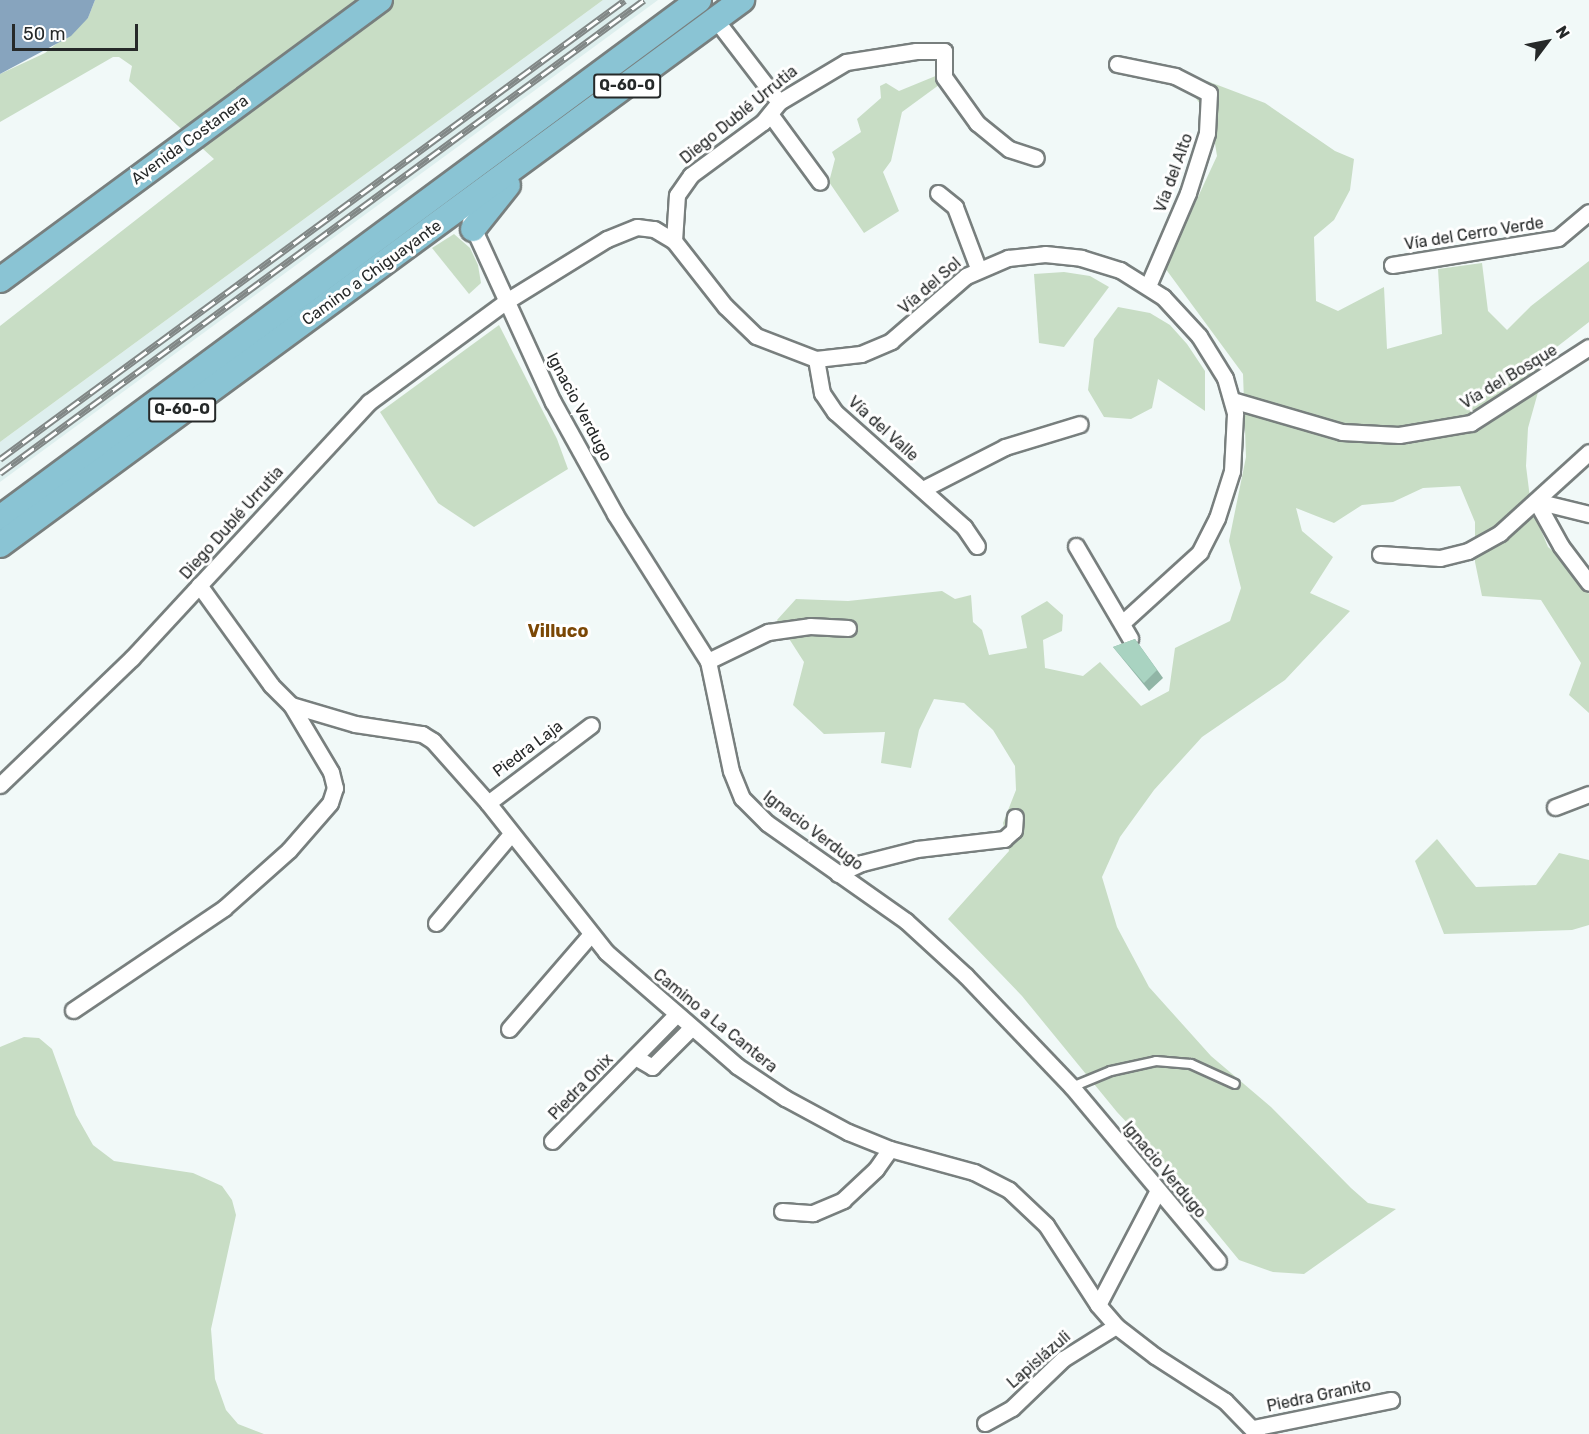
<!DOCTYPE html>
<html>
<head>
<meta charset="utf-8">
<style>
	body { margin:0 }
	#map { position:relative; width:1589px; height:1434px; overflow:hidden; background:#f1f9f8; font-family:Rubik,sans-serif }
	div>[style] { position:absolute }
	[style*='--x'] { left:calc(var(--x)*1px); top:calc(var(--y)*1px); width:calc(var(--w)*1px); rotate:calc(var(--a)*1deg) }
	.built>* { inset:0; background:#deefee }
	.green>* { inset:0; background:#c8ddc5 }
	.water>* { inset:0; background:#87a4be }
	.roads { filter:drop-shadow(2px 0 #787f7e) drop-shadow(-2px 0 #787f7e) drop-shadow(0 2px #787f7e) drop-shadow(0 -2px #787f7e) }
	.lane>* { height:8px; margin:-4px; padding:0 4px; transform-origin:4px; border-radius:4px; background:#fff }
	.street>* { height:15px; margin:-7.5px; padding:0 7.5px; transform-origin:7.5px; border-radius:7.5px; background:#fff }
	.primary>* { height:24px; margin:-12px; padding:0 12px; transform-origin:12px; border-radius:12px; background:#8ac4d4 }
	.rail>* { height:7px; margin-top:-3.5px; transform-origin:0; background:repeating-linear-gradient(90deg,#fff 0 14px,#818786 0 28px); box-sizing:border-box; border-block:2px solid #818786 }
	.wall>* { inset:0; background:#91b5a6 }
	.building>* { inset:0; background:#a9d3c1 }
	span { translate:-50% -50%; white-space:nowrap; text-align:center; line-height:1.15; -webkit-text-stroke:6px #fff; paint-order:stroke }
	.shield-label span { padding:2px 4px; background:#fff; border:2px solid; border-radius:4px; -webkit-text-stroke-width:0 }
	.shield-label { font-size:15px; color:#262929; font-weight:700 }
	.street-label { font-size:16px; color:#262929 }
	.neighbourhood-label { font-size:18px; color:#7b4705; font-weight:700 }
	.north { position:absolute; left:1517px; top:12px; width:60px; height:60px; -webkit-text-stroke:4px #fff; paint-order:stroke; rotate:58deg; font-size:16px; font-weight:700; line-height:24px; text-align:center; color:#262929 }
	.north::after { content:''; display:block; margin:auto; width:21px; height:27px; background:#262929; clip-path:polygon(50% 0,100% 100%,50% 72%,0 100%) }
	.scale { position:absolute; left:12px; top:24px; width:126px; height:27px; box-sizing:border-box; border:3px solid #262929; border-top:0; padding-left:8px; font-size:18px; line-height:21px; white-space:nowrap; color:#262929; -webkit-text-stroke:4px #fff; paint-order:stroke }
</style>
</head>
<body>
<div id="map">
	<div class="built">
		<i style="clip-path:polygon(603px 0,658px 0,0 482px,0 442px)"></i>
	</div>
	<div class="green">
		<i style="clip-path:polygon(95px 0,603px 0,0 442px,0 326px,214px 159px,129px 81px,132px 66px,119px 57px,113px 57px,0 122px,0 74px,45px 53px,88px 18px)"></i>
		<i style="clip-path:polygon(938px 75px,943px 82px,902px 112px,891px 161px,883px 172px,899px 211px,864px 233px,829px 182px,835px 159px,832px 152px,861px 132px,857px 119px,881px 98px,880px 86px,886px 83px,899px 91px)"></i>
		<i style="clip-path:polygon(1207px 81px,1265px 103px,1335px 151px,1354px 159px,1350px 190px,1334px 220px,1314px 237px,1316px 301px,1338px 311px,1384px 287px,1387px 349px,1442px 334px,1438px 269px,1482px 263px,1488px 311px,1507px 330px,1531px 306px,1589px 261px,1589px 322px,1549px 353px,1528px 428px,1526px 466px,1531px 506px,1548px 547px,1572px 567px,1589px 594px,1589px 713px,1569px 695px,1581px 663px,1541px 600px,1482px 596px,1475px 562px,1475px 522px,1460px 486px,1423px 488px,1393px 502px,1362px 505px,1334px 523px,1296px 508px,1302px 531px,1333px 557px,1310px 593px,1350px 611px,1285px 680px,1202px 737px,1154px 790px,1120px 837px,1102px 877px,1117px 927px,1149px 987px,1211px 1056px,1271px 1107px,1351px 1188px,1368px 1203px,1396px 1209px,1304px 1274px,1273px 1272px,1239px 1260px,1202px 1215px,1190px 1190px,1117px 1112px,1022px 996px,948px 919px,1009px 851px,1003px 823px,1016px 790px,1015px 766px,993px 730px,964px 703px,934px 699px,919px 730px,911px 768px,881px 763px,885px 732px,824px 734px,793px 705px,804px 662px,777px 620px,796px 599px,848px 601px,942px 591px,955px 599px,971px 595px,973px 622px,982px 630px,989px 655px,1027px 648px,1021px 616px,1047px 601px,1063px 615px,1062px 631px,1043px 640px,1045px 668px,1083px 676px,1100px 662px,1141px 706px,1169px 691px,1175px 648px,1230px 621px,1241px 588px,1229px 541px,1246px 457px,1243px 374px,1165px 268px,1217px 156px,1211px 119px,1195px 97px)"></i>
		<i style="clip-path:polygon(454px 234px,470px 248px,478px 265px,481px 283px,469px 294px,432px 248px)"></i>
		<i style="clip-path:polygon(1064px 272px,1090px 276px,1109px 287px,1064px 347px,1039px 343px,1034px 274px)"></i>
		<i style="clip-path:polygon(1118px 307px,1150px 313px,1170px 325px,1187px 344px,1205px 371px,1205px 411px,1158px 379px,1152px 408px,1131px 419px,1104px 417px,1088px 390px,1094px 339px)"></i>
		<i style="clip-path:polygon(499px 325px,557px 439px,568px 469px,474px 527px,438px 503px,380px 412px)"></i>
		<i style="clip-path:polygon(1437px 839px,1476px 887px,1536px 885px,1559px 853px,1589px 860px,1589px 925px,1572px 930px,1444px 934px,1415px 861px)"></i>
		<i style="clip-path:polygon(24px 1037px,39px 1038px,52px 1049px,76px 1115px,93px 1145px,114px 1161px,193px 1173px,222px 1186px,232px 1200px,236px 1215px,211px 1329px,215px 1379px,226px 1410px,238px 1424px,264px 1434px,0 1434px,0 1047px)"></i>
	</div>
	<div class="water">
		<i style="clip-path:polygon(0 0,95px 0,88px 18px,71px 36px,0 74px)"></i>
	</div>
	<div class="roads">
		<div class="lane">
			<i style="--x:1072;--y:1087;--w:42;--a:-22.3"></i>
			<i style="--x:1111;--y:1071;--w:46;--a:-12.5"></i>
			<i style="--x:1156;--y:1061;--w:35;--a:5"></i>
			<i style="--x:1191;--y:1064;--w:48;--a:24.4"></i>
		</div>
		<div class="street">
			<i style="--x:716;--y:20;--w:103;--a:52.5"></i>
			<i style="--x:1117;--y:64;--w:59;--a:11.7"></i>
			<i style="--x:1175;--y:76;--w:38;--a:27"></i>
			<i style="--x:1209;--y:93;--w:40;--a:92.9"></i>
			<i style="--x:1207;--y:133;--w:63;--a:107.6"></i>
			<i style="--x:1188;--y:193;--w:101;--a:113.3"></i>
			<i style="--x:770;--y:114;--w:84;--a:53.7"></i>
			<i style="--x:938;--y:193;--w:22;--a:39"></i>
			<i style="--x:955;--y:207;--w:65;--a:69.3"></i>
			<i style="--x:470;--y:221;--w:199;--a:65.4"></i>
			<i style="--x:553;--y:402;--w:128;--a:61"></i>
			<i style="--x:615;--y:514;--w:174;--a:57.7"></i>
			<i style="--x:708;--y:661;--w:112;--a:78.2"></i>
			<i style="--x:731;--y:771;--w:29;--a:68"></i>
			<i style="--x:742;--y:798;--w:35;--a:45"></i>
			<i style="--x:767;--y:823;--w:170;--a:35.2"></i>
			<i style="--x:906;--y:921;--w:81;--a:42.5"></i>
			<i style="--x:966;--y:976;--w:153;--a:46.3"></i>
			<i style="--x:1072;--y:1087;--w:227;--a:50"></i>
			<i style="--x:674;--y:241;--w:46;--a:-86.3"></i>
			<i style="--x:677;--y:195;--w:24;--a:-55"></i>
			<i style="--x:691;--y:175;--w:89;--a:-36.4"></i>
			<i style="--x:763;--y:122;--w:26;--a:-51"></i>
			<i style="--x:779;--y:102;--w:78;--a:-30.8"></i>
			<i style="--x:846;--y:62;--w:71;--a:-8.9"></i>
			<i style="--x:916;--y:51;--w:28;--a:0"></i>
			<i style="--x:944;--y:51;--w:26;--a:90"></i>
			<i style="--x:944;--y:77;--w:57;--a:54.3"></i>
			<i style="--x:977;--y:123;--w:41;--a:39.1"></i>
			<i style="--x:1009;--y:149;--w:28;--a:18"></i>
			<i style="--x:1392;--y:265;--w:168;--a:-9.2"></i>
			<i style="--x:1558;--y:238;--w:40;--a:-40"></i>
			<i style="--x:816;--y:359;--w:35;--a:80"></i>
			<i style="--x:822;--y:393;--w:23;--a:56"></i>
			<i style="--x:835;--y:412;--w:173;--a:41.7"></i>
			<i style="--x:964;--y:527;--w:23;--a:56"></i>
			<i style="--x:1232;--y:400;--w:115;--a:16.2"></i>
			<i style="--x:1342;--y:432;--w:57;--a:3"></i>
			<i style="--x:1399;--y:435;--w:73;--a:-9.5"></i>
			<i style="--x:1471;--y:423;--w:140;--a:-32.8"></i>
			<i style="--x:923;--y:489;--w:92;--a:-27.1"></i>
			<i style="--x:1005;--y:447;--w:78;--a:-17"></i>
			<i style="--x:1536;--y:501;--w:51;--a:60.9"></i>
			<i style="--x:1561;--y:546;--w:46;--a:52.9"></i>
			<i style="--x:1536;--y:501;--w:55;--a:13.8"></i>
			<i style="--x:1076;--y:546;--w:107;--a:59.6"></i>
			<i style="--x:1380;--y:554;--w:60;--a:3.8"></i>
			<i style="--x:1440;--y:558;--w:29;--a:-14"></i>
			<i style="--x:1468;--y:551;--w:37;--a:-29"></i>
			<i style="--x:1500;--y:533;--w:120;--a:-42.3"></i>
			<i style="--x:199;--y:585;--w:123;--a:54.2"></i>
			<i style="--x:271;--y:685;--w:28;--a:45"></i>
			<i style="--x:291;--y:705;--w:67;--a:16.5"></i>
			<i style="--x:355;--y:724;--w:68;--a:8.5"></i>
			<i style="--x:422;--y:734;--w:13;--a:32"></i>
			<i style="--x:433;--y:741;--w:83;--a:48.4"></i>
			<i style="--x:488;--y:803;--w:190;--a:51.6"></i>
			<i style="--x:606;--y:952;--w:174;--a:41"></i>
			<i style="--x:737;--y:1066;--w:58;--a:33.7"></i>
			<i style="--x:785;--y:1098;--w:72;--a:28.4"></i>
			<i style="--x:848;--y:1132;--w:45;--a:22"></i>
			<i style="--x:890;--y:1149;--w:87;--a:15.3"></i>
			<i style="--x:974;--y:1172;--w:39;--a:27"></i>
			<i style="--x:1009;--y:1190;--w:51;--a:43.4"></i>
			<i style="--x:1046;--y:1225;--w:95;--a:57"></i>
			<i style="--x:1098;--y:1305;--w:28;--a:49"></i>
			<i style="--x:1116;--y:1326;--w:49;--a:37.6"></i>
			<i style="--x:1155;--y:1356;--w:83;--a:32.7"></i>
			<i style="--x:1225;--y:1401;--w:46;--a:45.9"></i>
			<i style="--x:708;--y:661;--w:67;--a:-25.8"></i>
			<i style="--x:768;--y:632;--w:42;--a:-8.1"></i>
			<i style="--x:810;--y:626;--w:38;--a:3"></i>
			<i style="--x:0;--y:785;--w:183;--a:-43.9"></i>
			<i style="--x:132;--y:658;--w:349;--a:-47.2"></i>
			<i style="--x:369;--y:402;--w:169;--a:-36.3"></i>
			<i style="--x:505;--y:302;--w:120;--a:-31.7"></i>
			<i style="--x:607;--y:239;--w:32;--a:-22"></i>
			<i style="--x:637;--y:227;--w:17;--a:7"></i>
			<i style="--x:654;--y:229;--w:23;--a:31"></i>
			<i style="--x:674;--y:241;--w:83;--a:51.9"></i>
			<i style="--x:725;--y:306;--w:43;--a:44.1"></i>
			<i style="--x:756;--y:336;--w:64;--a:21"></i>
			<i style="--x:816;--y:359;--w:45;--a:-6.3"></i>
			<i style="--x:861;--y:354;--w:33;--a:-23"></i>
			<i style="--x:891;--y:341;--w:99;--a:-40.9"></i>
			<i style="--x:966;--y:276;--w:46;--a:-23.2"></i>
			<i style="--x:1008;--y:258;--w:37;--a:-6"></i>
			<i style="--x:1045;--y:254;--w:36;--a:6"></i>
			<i style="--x:1081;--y:258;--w:41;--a:17.1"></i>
			<i style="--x:1120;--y:270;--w:51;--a:32.1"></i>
			<i style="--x:1163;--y:297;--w:53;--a:47.3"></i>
			<i style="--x:1199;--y:336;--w:49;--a:58.2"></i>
			<i style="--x:1225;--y:378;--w:37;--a:74"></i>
			<i style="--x:1235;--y:414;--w:57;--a:93"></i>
			<i style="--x:1232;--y:471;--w:49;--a:107.7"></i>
			<i style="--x:1217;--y:518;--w:38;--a:117"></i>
			<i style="--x:1200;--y:552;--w:105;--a:137.7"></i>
			<i style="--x:488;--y:803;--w:129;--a:-37.1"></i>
			<i style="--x:1555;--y:807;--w:36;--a:-21"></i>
			<i style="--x:838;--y:874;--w:26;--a:-25"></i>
			<i style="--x:862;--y:863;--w:57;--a:-14.3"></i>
			<i style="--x:917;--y:849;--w:88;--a:-6.6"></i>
			<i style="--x:1004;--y:839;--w:13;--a:-42"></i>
			<i style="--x:1014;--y:830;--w:13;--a:-86"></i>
			<i style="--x:436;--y:923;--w:115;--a:-49.9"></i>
			<i style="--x:73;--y:1010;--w:182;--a:-34"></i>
			<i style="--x:224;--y:908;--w:87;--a:-41.7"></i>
			<i style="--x:289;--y:850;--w:62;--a:-48.9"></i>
			<i style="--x:330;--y:803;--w:16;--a:-72"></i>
			<i style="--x:335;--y:788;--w:16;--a:-104"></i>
			<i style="--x:331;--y:772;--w:78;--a:-120.8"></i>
			<i style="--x:509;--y:1029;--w:124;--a:-49.2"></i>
			<i style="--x:635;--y:1057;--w:20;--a:30"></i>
			<i style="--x:652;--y:1067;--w:55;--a:-45"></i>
			<i style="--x:552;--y:1141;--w:177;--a:-45.5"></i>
			<i style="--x:782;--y:1211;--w:31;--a:4"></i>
			<i style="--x:813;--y:1213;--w:33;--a:-23"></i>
			<i style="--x:843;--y:1200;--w:45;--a:-43.2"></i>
			<i style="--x:876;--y:1169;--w:24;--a:-55"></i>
			<i style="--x:1098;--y:1305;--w:127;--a:-62.4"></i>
			<i style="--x:985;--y:1423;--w:31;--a:-29"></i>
			<i style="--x:1012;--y:1408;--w:71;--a:-43.9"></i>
			<i style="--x:1063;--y:1359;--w:62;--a:-31.9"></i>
			<i style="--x:1253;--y:1428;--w:141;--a:-11.5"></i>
		</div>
		<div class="primary">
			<i style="--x:473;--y:229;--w:56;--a:-51.5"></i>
			<i style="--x:0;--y:280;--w:472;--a:-36.4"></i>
			<i style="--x:0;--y:518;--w:870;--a:-36.54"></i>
			<i style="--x:0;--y:545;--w:921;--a:-36.3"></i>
		</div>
	</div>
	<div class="rail">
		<i style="--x:0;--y:459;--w:775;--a:-36.29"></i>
		<i style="--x:0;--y:473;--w:799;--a:-36.3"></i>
	</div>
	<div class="wall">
		<i style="clip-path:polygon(1135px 639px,1163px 678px,1149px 691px,1113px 647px)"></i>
	</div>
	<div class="building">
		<i style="clip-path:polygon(1135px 639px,1157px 670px,1144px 683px,1113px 647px)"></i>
	</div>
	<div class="shield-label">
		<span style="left:627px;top:86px">Q-60-O</span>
		<span style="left:182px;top:410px">Q-60-O</span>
	</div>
	<div class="street-label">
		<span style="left:739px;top:115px;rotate:-39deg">Diego Dublé Urrutia</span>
		<span style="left:190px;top:140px;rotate:-36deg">Avenida Costanera</span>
		<span style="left:1174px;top:173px;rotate:-70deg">Vía del Alto</span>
		<span style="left:1474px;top:234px;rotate:-9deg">Vía del Cerro Verde</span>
		<span style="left:372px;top:273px;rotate:-36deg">Camino a Chiguayante</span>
		<span style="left:930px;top:286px;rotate:-41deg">Vía del Sol</span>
		<span style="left:1509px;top:377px;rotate:-31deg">Vía del Bosque</span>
		<span style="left:579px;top:407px;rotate:62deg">Ignacio Verdugo</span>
		<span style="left:883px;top:429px;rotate:42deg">Vía del Valle</span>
		<span style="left:232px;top:523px;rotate:-48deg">Diego Dublé Urrutia</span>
		<span style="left:528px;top:749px;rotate:-37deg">Piedra Laja</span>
		<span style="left:813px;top:831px;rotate:37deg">Ignacio Verdugo</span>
		<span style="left:715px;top:1021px;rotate:39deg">Camino a La Cantera</span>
		<span style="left:581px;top:1087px;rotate:-46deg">Piedra Onix</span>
		<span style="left:1164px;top:1170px;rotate:50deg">Ignacio Verdugo</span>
		<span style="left:1039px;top:1360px;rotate:-41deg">Lapislázuli</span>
		<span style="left:1319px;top:1396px;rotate:-12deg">Piedra Granito</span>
	</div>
	<div class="neighbourhood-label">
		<span style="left:558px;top:631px">Villuco</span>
	</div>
	<div class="north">N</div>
	<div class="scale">50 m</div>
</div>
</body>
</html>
